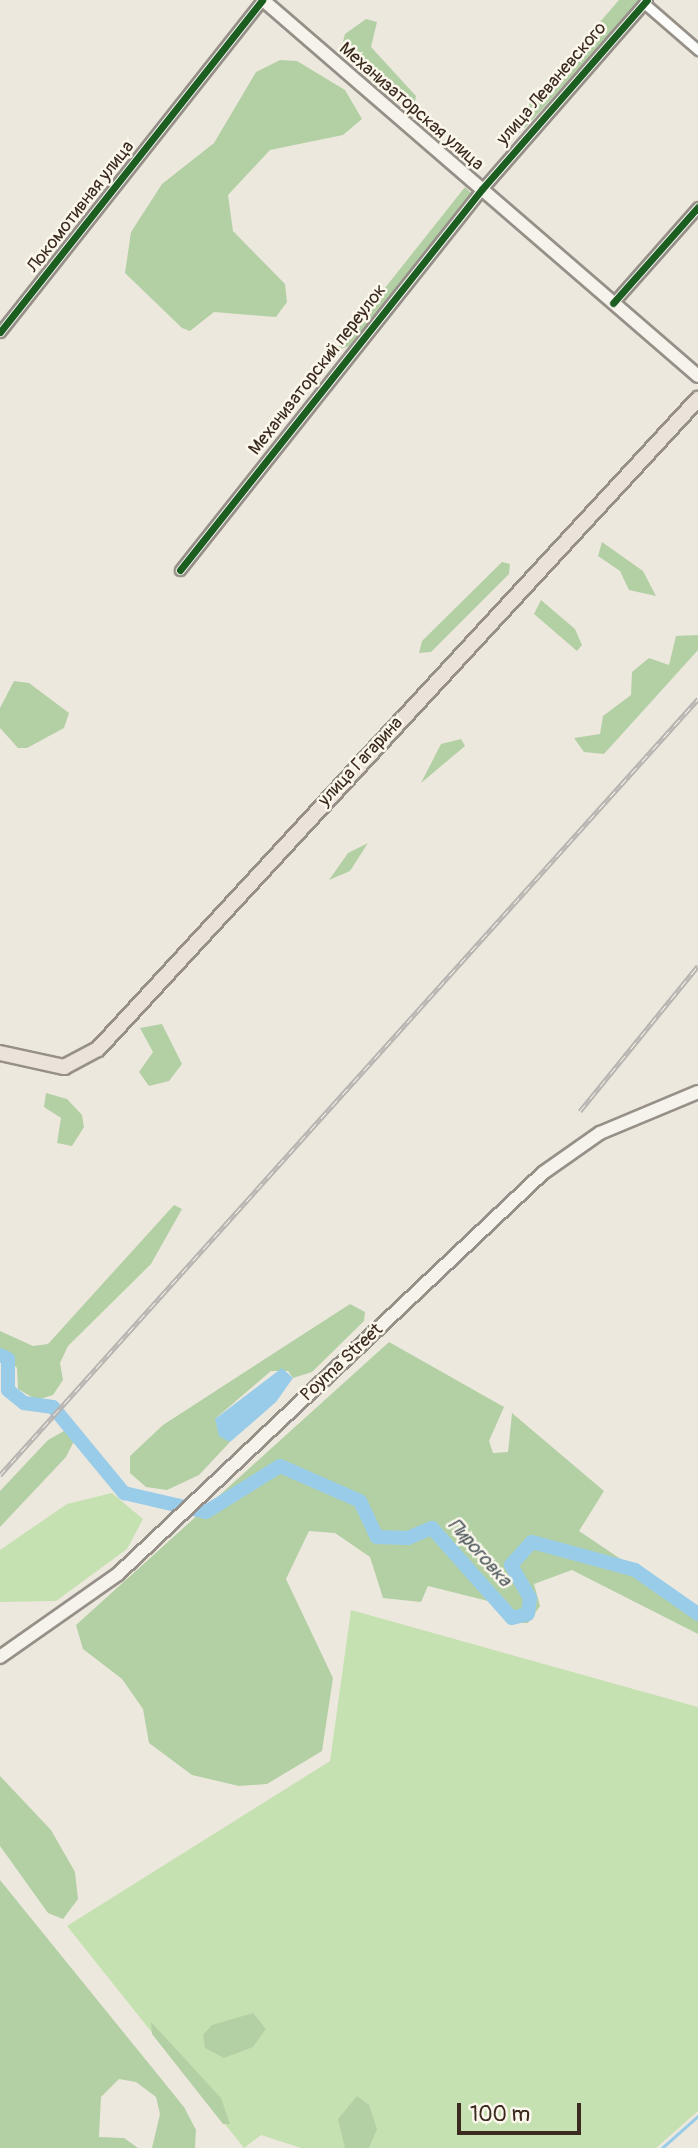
<!DOCTYPE html>
<html>
<head>
<meta charset="utf-8">
<style>
	body { margin:0 }
	#map { position:relative; width:698px; height:2148px; overflow:hidden; background:#ede8dd; font-family:Pangolin,sans-serif }
	div>[style] { position:absolute }
	[style*='--x'] { left:calc(var(--x)*1px); top:calc(var(--y)*1px); width:calc(var(--w)*1px); rotate:calc(var(--a)*1deg) }
	.green>* { inset:0; background:#c6e1b1 }
	.forest>* { inset:0; background:#b3d0a5 }
	.water>* { inset:0; background:#98cce9 }
	.stream>* { height:2.5px; margin:-1.25px; padding:0 1.25px; transform-origin:1.25px; border-radius:1.25px; background:#98cce9 }
	.river>* { height:14px; margin:-7px; padding:0 7px; transform-origin:7px; border-radius:7px; background:#98cce9 }
	.roads { filter:drop-shadow(2px 0 #969088) drop-shadow(-2px 0 #969088) drop-shadow(0 2px #969088) drop-shadow(0 -2px #969088) }
	.street>* { height:9px; margin:-4.5px; padding:0 4.5px; transform-origin:4.5px; border-radius:4.5px; background:#fcfcfa }
	.secondary>* { height:12px; margin:-6px; padding:0 6px; transform-origin:6px; border-radius:6px; background:#f6f2ec }
	.primary>* { height:14px; margin:-7px; padding:0 7px; transform-origin:7px; border-radius:7px; background:#ebe3d9 }
	.rail>* { height:5px; margin-top:-2.5px; transform-origin:0; background:repeating-linear-gradient(90deg,#fbf7ec 0 8px,#b7b4b1 0 16px); box-sizing:border-box; border-block:2px solid #b7b4b1 }
	.cycleway>* { height:7px; margin:-3.5px; padding:0 3.5px; transform-origin:3.5px; border-radius:3.5px; background:#1b5e20 }
	span { translate:-50% -50%; white-space:nowrap; text-align:center; line-height:1.15; -webkit-text-stroke:5px #fbf7ec; paint-order:stroke }
	.street-label { font-size:18px; color:#3b2a1e }
	.water-label { font-size:19px; color:#4c575c; font-style:italic }
	.scale { position:absolute; left:457px; top:2103px; width:124px; height:32px; box-sizing:border-box; border:4px solid #3b2a1e; border-top:0; padding-left:9px; font-size:21px; line-height:24px; white-space:nowrap; color:#3b2a1e; -webkit-text-stroke:5px #fbf7ec; paint-order:stroke }
</style>
</head>
<body>
<div id="map">
	<div class="green">
		<i style="clip-path:polygon(112px 1493px,143px 1519px,127px 1549px,56px 1601px,0 1602px,0 1550px,67px 1504px)"></i>
		<i style="clip-path:polygon(351px 1610px,698px 1707px,698px 2111px,656px 2148px,301px 2148px,261px 2135px,244px 2148px,67px 1926px,330px 1761px)"></i>
	</div>
	<div class="forest">
		<i style="clip-path:polygon(619px 0,641px 0,525px 128px,516px 119px)"></i>
		<i style="clip-path:polygon(366px 19px,377px 22px,371px 47px,416px 96px,413px 111px,341px 50px,345px 34px)"></i>
		<i style="clip-path:polygon(280px 60px,297px 61px,345px 90px,362px 119px,343px 135px,270px 150px,228px 195px,233px 231px,285px 284px,287px 302px,276px 317px,214px 312px,190px 331px,182px 328px,125px 273px,131px 232px,162px 184px,214px 143px,256px 72px)"></i>
		<i style="clip-path:polygon(465px 187px,474px 196px,349px 346px,335px 351px)"></i>
		<i style="clip-path:polygon(602px 542px,643px 571px,656px 596px,629px 590px,620px 571px,598px 556px)"></i>
		<i style="clip-path:polygon(502px 562px,510px 564px,509px 574px,431px 652px,419px 653px,422px 641px)"></i>
		<i style="clip-path:polygon(541px 600px,575px 629px,582px 645px,577px 651px,534px 614px)"></i>
		<i style="clip-path:polygon(698px 635px,698px 650px,604px 754px,584px 752px,574px 738px,600px 734px,603px 716px,631px 695px,632px 672px,649px 658px,669px 665px,676px 636px)"></i>
		<i style="clip-path:polygon(14px 681px,29px 683px,69px 713px,64px 728px,27px 748px,18px 748px,0 728px,0 708px)"></i>
		<i style="clip-path:polygon(461px 739px,465px 746px,421px 783px,441px 744px)"></i>
		<i style="clip-path:polygon(368px 843px,350px 871px,329px 880px,348px 853px)"></i>
		<i style="clip-path:polygon(162px 1024px,182px 1064px,169px 1081px,149px 1086px,139px 1072px,153px 1052px,140px 1028px)"></i>
		<i style="clip-path:polygon(46px 1093px,67px 1099px,82px 1115px,84px 1127px,72px 1146px,57px 1143px,61px 1118px,44px 1107px)"></i>
		<i style="clip-path:polygon(174px 1205px,182px 1209px,151px 1264px,68px 1346px,60px 1363px,63px 1380px,53px 1395px,37px 1400px,18px 1389px,17px 1368px,0 1349px,0 1331px,33px 1346px,48px 1344px)"></i>
		<i style="clip-path:polygon(350px 1304px,365px 1312px,364px 1321px,312px 1372px,293px 1378px,288px 1371px,271px 1371px,215px 1419px,230px 1442px,199px 1475px,167px 1490px,146px 1487px,130px 1473px,130px 1456px,163px 1425px)"></i>
		<i style="clip-path:polygon(389px 1342px,504px 1407px,489px 1441px,493px 1453px,508px 1452px,512px 1413px,604px 1491px,579px 1531px,698px 1611px,698px 1634px,572px 1570px,534px 1584px,540px 1606px,528px 1623px,508px 1623px,496px 1603px,428px 1586px,421px 1602px,383px 1598px,370px 1557px,335px 1533px,309px 1531px,286px 1579px,333px 1678px,322px 1751px,267px 1784px,239px 1786px,192px 1775px,149px 1743px,143px 1709px,122px 1679px,83px 1649px,76px 1625px)"></i>
		<i style="clip-path:polygon(64px 1431px,75px 1439px,66px 1457px,0 1527px,0 1491px,48px 1440px)"></i>
		<i style="clip-path:polygon(0 1776px,51px 1830px,75px 1872px,78px 1899px,63px 1919px,48px 1913px,0 1846px)"></i>
		<i style="clip-path:polygon(0 1880px,184px 2107px,196px 2130px,195px 2148px,152px 2148px,160px 2114px,156px 2097px,136px 2082px,119px 2079px,101px 2097px,99px 2137px,124px 2138px,138px 2148px,0 2148px)"></i>
		<i style="clip-path:polygon(253px 2013px,266px 2029px,253px 2047px,224px 2058px,205px 2048px,203px 2035px,212px 2025px)"></i>
		<i style="clip-path:polygon(151px 2022px,221px 2098px,230px 2124px,223px 2124px,152px 2034px)"></i>
		<i style="clip-path:polygon(357px 2096px,369px 2105px,377px 2129px,369px 2148px,345px 2148px,338px 2119px)"></i>
	</div>
	<div class="water">
		<i style="clip-path:polygon(282px 1368px,293px 1378px,276px 1402px,230px 1442px,219px 1436px,215px 1419px)"></i>
	</div>
	<div class="stream">
		<i style="--x:662;--y:2148;--w:48;--a:-41.6"></i>
	</div>
	<div class="river">
		<i style="--x:0;--y:1355;--w:9;--a:27"></i>
		<i style="--x:8;--y:1359;--w:31;--a:90"></i>
		<i style="--x:8;--y:1390;--w:21;--a:39"></i>
		<i style="--x:24;--y:1403;--w:29;--a:8"></i>
		<i style="--x:53;--y:1407;--w:112;--a:50.5"></i>
		<i style="--x:124;--y:1493;--w:84;--a:13"></i>
		<i style="--x:206;--y:1512;--w:87;--a:-31.9"></i>
		<i style="--x:280;--y:1466;--w:87;--a:23.6"></i>
		<i style="--x:360;--y:1501;--w:40;--a:65"></i>
		<i style="--x:377;--y:1537;--w:31;--a:2"></i>
		<i style="--x:408;--y:1538;--w:26;--a:-23"></i>
		<i style="--x:432;--y:1528;--w:120;--a:48.4"></i>
		<i style="--x:512;--y:1618;--w:16;--a:-14"></i>
		<i style="--x:528;--y:1614;--w:16;--a:-83"></i>
		<i style="--x:530;--y:1598;--w:38;--a:-120"></i>
		<i style="--x:511;--y:1565;--w:31;--a:-48"></i>
		<i style="--x:532;--y:1542;--w:107;--a:15.2"></i>
		<i style="--x:635;--y:1570;--w:77;--a:34.9"></i>
	</div>
	<div class="roads">
		<div class="street">
			<i style="--x:644;--y:3;--w:72;--a:41"></i>
			<i style="--x:613;--y:303;--w:128;--a:-48.5"></i>
			<i style="--x:0;--y:332;--w:423;--a:-51.7"></i>
			<i style="--x:180;--y:570;--w:486;--a:-51.6"></i>
			<i style="--x:482;--y:189;--w:251;--a:-48.9"></i>
		</div>
		<div class="secondary">
			<i style="--x:263;--y:0;--w:575;--a:40.84"></i>
			<i style="--x:0;--y:1657;--w:144;--a:-35.1"></i>
			<i style="--x:118;--y:1574;--w:584;--a:-43.34"></i>
			<i style="--x:543;--y:1173;--w:70;--a:-35.1"></i>
			<i style="--x:600;--y:1133;--w:106;--a:-22.7"></i>
		</div>
		<div class="primary">
			<i style="--x:0;--y:1053;--w:66;--a:12.3"></i>
			<i style="--x:64;--y:1067;--w:38;--a:-28"></i>
			<i style="--x:98;--y:1049;--w:885;--a:-47.29"></i>
		</div>
	</div>
	<div class="rail">
		<i style="--x:580;--y:1111;--w:187;--a:-50.9"></i>
		<i style="--x:0;--y:1475;--w:1044;--a:-48.03"></i>
	</div>
	<div class="cycleway">
		<i style="--x:613;--y:303;--w:128;--a:-48.5"></i>
		<i style="--x:0;--y:332;--w:423;--a:-51.7"></i>
		<i style="--x:180;--y:570;--w:486;--a:-51.6"></i>
		<i style="--x:482;--y:189;--w:251;--a:-48.9"></i>
	</div>
	<div class="street-label">
		<span style="left:552px;top:84px;rotate:-49deg">улица Леваневского</span>
		<span style="left:411px;top:107px;rotate:41deg">Механизаторская улица</span>
		<span style="left:81px;top:207px;rotate:-52deg">Локомотивная улица</span>
		<span style="left:318px;top:370px;rotate:-52deg">Механизаторский переулок</span>
		<span style="left:361px;top:762px;rotate:-47deg">улица Гагарина</span>
		<span style="left:342px;top:1363px;rotate:-43deg">Poyma Street</span>
	</div>
	<div class="water-label">
		<span style="left:479px;top:1553px;rotate:48deg">Пироговка</span>
	</div>
	<div class="scale">100 m</div>
</div>
</body>
</html>
